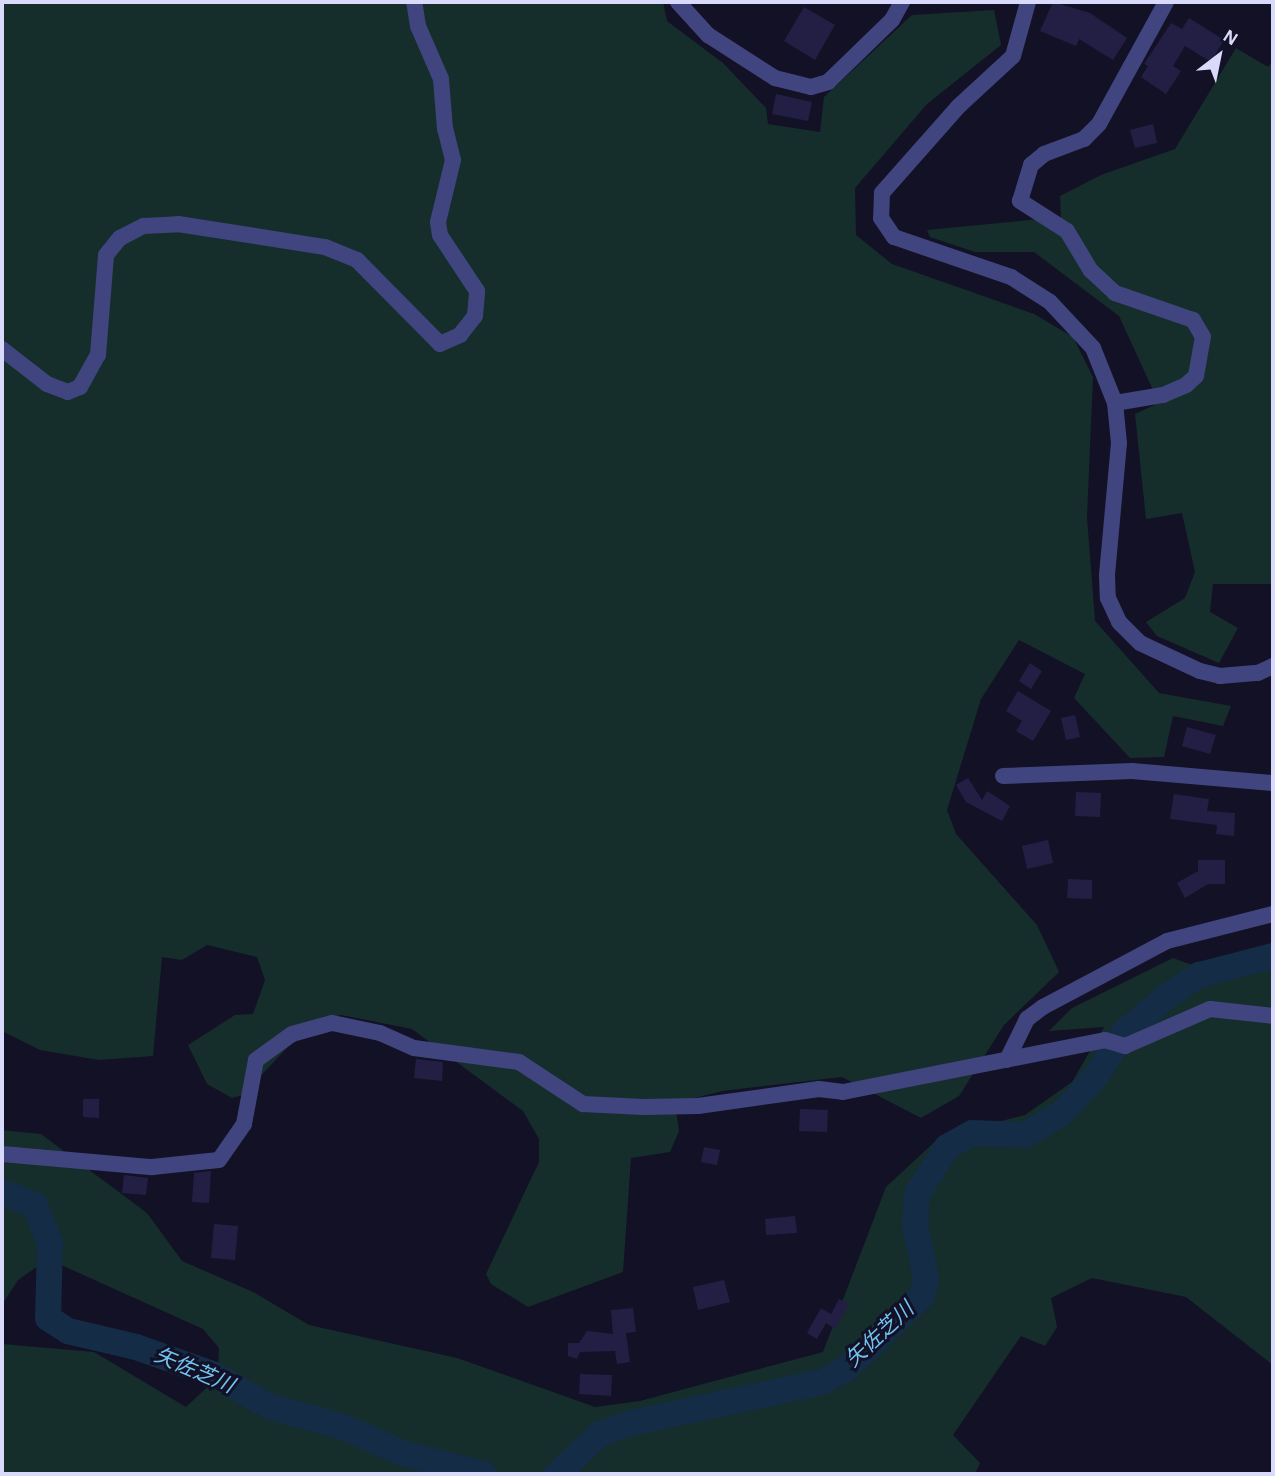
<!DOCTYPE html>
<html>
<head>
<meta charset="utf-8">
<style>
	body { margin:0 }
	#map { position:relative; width:1275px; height:1476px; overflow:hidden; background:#131125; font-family:"Alegreya Sans","Noto Sans JP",sans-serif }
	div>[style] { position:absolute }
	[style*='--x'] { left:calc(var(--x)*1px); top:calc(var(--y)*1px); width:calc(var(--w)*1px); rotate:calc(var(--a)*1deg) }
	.green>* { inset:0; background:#152e2b }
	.river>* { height:26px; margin:-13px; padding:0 13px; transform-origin:13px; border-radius:13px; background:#142c46 }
	.building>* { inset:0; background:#231f44 }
	.minor>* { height:16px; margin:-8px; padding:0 8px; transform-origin:8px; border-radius:8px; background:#41457f }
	span { translate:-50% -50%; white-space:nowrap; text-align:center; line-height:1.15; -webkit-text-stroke:6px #131125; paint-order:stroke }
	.water-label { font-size:21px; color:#71c2f1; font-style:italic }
	.frame { position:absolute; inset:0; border:4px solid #d9d9fb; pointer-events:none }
	.north { position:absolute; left:1184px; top:21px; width:70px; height:70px; -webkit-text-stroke:5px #131125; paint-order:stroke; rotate:32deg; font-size:19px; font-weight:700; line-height:28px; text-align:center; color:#d9d9fb }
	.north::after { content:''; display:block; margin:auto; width:24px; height:32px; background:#d9d9fb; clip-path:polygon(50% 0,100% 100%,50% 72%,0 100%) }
</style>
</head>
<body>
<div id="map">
	<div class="green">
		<i style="clip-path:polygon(2px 2px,663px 2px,667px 21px,723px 63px,766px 108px,768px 124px,820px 132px,824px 97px,912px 15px,994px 10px,1001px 45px,927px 104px,855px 188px,856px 235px,892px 264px,1034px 314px,1073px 337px,1093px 377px,1087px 517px,1095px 621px,1159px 693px,1231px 706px,1223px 726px,1173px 716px,1164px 757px,1130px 758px,1074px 698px,1085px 674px,1019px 640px,981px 699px,947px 810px,956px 834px,1037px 925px,1059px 972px,1004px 1025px,959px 1096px,921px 1118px,842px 1077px,722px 1091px,675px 1103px,679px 1131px,670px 1152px,631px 1158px,623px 1272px,528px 1307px,491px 1284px,486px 1274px,539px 1162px,539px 1139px,523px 1111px,412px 1029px,341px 1015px,310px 1023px,243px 1095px,232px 1098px,207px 1084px,188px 1045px,235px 1015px,253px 1014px,265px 980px,257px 957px,207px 945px,182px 960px,162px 957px,153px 1056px,99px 1060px,40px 1050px,2px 1031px)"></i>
		<i style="clip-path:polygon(1236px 48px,1268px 67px,1273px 61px,1273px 584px,1213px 584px,1210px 612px,1238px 628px,1219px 663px,1157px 636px,1146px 622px,1185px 598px,1195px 572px,1182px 513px,1146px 519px,1135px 414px,1159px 403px,1119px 316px,1034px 252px,975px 252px,930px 237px,927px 230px,1061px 217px,1060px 196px,1101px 175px,1175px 149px)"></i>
		<i style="clip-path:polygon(1173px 958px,1219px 975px,1273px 965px,1273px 1365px,1186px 1297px,1092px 1278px,1051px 1298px,1057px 1327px,1045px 1346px,1021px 1336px,953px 1435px,980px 1463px,975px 1474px,2px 1474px,2px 1344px,94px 1352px,186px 1407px,218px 1377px,219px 1348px,203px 1329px,48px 1259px,18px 1280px,2px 1305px,2px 1130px,41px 1134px,147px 1213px,182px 1261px,253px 1292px,309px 1325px,457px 1358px,595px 1407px,640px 1401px,823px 1352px,886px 1187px,941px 1136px,1025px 1115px,1072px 1082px,1104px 1027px,1049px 1031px,1072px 1008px)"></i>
	</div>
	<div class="river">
		<i style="--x:2;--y:1192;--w:35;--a:22"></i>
		<i style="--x:35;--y:1205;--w:41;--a:68.5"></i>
		<i style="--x:50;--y:1243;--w:75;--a:91.5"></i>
		<i style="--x:48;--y:1318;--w:24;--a:33"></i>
		<i style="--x:68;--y:1331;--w:70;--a:13.2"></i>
		<i style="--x:136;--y:1347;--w:84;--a:19.5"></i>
		<i style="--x:215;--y:1375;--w:61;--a:30.3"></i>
		<i style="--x:268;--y:1406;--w:78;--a:15.6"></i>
		<i style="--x:343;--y:1427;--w:68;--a:23.5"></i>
		<i style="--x:405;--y:1454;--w:81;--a:14.4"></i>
		<i style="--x:557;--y:1474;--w:59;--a:-42.9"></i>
		<i style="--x:600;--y:1434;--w:33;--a:-20"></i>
		<i style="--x:631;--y:1423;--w:195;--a:-12.1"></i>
		<i style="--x:822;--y:1382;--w:27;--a:-28"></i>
		<i style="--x:846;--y:1369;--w:105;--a:-43.8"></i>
		<i style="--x:922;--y:1296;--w:18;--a:-77"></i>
		<i style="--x:926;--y:1278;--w:54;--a:-101.7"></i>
		<i style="--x:915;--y:1225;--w:31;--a:-86"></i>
		<i style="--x:917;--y:1194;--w:56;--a:-57.4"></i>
		<i style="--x:947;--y:1147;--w:29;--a:-29"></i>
		<i style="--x:972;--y:1133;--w:53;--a:2.2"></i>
		<i style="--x:1025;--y:1135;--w:43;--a:-30.7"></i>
		<i style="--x:1062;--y:1113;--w:50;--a:-47.4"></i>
		<i style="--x:1096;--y:1076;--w:52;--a:-57.5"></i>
		<i style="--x:1124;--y:1032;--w:58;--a:-39.4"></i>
		<i style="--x:1169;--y:995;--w:36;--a:-34"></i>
		<i style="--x:1199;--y:975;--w:76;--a:-14.4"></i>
	</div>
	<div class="building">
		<i style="clip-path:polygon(1053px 2px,1090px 13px,1127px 38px,1113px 60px,1079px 39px,1076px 46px,1040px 31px)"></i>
		<i style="clip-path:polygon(804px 7px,835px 25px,815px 60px,784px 41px)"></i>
		<i style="clip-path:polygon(1189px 18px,1224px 40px,1211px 62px,1185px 46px,1173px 66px,1181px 71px,1166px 94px,1141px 77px,1148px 66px,1144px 64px,1171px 23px,1182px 29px)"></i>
		<i style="clip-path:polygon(776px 94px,812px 102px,808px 121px,772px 114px)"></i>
		<i style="clip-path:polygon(1153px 124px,1157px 143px,1135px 148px,1130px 130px)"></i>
		<i style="clip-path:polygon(1030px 663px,1042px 671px,1031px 689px,1019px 681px)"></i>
		<i style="clip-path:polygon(1018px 691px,1051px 711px,1033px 741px,1016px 731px,1022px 721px,1006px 711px)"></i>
		<i style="clip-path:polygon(1075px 715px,1080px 737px,1066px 740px,1061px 718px)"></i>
		<i style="clip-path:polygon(1187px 727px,1216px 735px,1210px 754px,1182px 746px)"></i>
		<i style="clip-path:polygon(968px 778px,982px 800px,987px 791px,1010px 806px,1002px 821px,966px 802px,956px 785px)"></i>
		<i style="clip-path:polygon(1076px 792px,1101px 793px,1100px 817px,1075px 816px)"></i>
		<i style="clip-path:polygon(1174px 794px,1209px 799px,1207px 811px,1235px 813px,1234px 836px,1216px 834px,1217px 825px,1170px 819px)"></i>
		<i style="clip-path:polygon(1048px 840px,1053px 863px,1027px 869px,1022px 846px)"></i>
		<i style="clip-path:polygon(1198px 860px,1225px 860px,1225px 884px,1208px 884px,1185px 898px,1177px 883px,1198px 871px)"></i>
		<i style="clip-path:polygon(1068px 879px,1092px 880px,1092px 899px,1067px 898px)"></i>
		<i style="clip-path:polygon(416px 1059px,443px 1062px,442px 1081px,414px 1078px)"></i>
		<i style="clip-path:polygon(83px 1099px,99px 1099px,99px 1118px,83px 1117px)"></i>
		<i style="clip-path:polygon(800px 1109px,828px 1110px,827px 1132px,799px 1131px)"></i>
		<i style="clip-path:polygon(704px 1147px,720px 1150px,717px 1165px,701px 1162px)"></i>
		<i style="clip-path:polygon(211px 1171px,209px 1203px,192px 1202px,194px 1173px)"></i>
		<i style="clip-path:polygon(124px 1175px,148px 1178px,146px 1195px,122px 1193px)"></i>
		<i style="clip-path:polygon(795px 1216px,797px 1233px,766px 1235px,765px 1219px)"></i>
		<i style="clip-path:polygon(214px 1224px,238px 1226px,235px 1260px,211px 1258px)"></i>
		<i style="clip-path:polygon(724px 1280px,730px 1302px,698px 1310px,693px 1287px)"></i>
		<i style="clip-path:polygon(839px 1299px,849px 1304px,835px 1329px,826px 1323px,817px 1339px,807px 1333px,821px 1308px,831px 1314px)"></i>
		<i style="clip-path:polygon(633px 1308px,636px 1332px,626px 1333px,630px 1362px,617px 1364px,615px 1351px,580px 1352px,577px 1359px,568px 1356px,568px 1343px,579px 1343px,587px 1331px,613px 1334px,611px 1310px)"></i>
		<i style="clip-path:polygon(580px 1374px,612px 1375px,611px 1396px,579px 1394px)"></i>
	</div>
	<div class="minor">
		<i style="--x:678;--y:2;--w:45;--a:47.7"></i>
		<i style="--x:708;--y:35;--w:80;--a:32.7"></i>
		<i style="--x:775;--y:78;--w:37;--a:14"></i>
		<i style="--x:811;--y:87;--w:18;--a:-16"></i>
		<i style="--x:828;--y:82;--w:89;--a:-44.1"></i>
		<i style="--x:892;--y:20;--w:21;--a:-61"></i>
		<i style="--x:1028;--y:2;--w:56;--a:105.5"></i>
		<i style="--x:1013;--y:56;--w:75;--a:137.2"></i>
		<i style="--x:958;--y:107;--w:115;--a:131.5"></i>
		<i style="--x:882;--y:193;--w:25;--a:92"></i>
		<i style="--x:881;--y:218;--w:23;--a:56"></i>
		<i style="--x:894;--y:237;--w:124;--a:18.9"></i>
		<i style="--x:1011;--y:277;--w:46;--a:32.7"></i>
		<i style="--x:1050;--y:302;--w:63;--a:46.9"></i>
		<i style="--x:1093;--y:348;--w:59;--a:68.2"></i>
		<i style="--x:1115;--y:403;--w:40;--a:84.3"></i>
		<i style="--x:1119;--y:443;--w:133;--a:95.2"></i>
		<i style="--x:1107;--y:575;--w:23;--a:88"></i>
		<i style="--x:1108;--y:598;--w:26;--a:65"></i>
		<i style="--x:1119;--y:622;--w:30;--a:45"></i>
		<i style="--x:1140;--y:643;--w:66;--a:25"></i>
		<i style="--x:1200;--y:671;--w:21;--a:14"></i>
		<i style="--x:1220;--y:676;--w:38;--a:-5"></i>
		<i style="--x:1258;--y:673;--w:17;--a:-25"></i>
		<i style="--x:2;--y:349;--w:57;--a:37.9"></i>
		<i style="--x:47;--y:384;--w:22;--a:21"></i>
		<i style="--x:68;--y:392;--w:13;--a:-23"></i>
		<i style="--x:80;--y:387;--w:37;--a:-61"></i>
		<i style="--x:98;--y:355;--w:100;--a:-85.4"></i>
		<i style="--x:106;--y:255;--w:22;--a:-51"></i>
		<i style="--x:120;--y:238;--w:27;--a:-27"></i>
		<i style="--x:144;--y:226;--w:34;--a:-3"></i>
		<i style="--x:178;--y:224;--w:149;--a:8.9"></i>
		<i style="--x:325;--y:247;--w:35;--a:22"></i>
		<i style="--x:357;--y:260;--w:118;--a:45.3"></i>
		<i style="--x:440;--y:344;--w:22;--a:-24"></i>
		<i style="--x:460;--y:335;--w:24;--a:-52"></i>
		<i style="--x:475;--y:316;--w:25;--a:-85"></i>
		<i style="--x:477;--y:291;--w:67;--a:-123.5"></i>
		<i style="--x:440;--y:235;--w:13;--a:-99"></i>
		<i style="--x:438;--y:222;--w:64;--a:-76.4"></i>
		<i style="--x:453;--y:160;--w:32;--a:-104"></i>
		<i style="--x:445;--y:129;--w:50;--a:-94.6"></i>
		<i style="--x:441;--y:79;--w:58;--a:-113.5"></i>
		<i style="--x:418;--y:26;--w:24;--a:-99"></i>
		<i style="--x:1115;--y:403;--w:49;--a:-9.5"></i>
		<i style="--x:1163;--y:395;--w:25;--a:-23"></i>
		<i style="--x:1186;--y:385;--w:13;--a:-42"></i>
		<i style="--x:1196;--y:376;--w:40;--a:-80"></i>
		<i style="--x:1203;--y:337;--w:20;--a:-120"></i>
		<i style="--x:1193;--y:320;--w:83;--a:-160.9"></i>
		<i style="--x:1115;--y:293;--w:33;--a:-137"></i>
		<i style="--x:1091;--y:271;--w:47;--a:-121"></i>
		<i style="--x:1067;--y:231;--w:56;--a:-147.4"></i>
		<i style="--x:1020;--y:201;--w:38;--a:-73"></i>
		<i style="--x:1031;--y:165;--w:17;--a:-40"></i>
		<i style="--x:1044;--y:154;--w:43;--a:-20.6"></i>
		<i style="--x:1084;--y:139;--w:21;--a:-45"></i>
		<i style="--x:1099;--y:124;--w:139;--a:-61.2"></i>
		<i style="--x:1003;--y:776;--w:129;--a:-2.2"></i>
		<i style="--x:1132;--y:771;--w:142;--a:4.9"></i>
		<i style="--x:1007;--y:1060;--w:46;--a:-64"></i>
		<i style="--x:1027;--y:1019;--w:20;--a:-37"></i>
		<i style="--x:1043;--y:1007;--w:140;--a:-28"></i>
		<i style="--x:1167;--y:941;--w:109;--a:-14.3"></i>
		<i style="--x:2;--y:1154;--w:151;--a:5"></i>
		<i style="--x:152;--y:1167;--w:67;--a:-6"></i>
		<i style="--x:219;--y:1160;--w:44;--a:-55.2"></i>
		<i style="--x:244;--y:1124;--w:65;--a:-79.4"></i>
		<i style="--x:256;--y:1060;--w:44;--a:-35.8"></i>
		<i style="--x:292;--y:1034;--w:41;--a:-15.4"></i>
		<i style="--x:332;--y:1023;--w:49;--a:11.8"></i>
		<i style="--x:380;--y:1033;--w:37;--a:24"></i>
		<i style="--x:414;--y:1048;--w:106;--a:7.6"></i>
		<i style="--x:519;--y:1062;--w:77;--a:33.3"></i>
		<i style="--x:583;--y:1104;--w:60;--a:2.9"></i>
		<i style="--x:643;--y:1107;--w:55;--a:-1"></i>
		<i style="--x:698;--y:1106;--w:122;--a:-8"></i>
		<i style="--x:819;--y:1089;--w:24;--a:7"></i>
		<i style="--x:843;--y:1092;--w:267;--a:-11.2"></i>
		<i style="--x:1105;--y:1040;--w:21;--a:17"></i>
		<i style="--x:1125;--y:1046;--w:93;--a:-23.5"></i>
		<i style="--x:1210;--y:1009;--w:63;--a:6.3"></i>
	</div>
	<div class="water-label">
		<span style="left:880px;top:1335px;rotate:-43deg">矢佐芝川</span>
		<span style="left:194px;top:1371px;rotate:23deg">矢佐芝川</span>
	</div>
	<div class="frame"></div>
	<div class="north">N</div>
</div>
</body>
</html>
